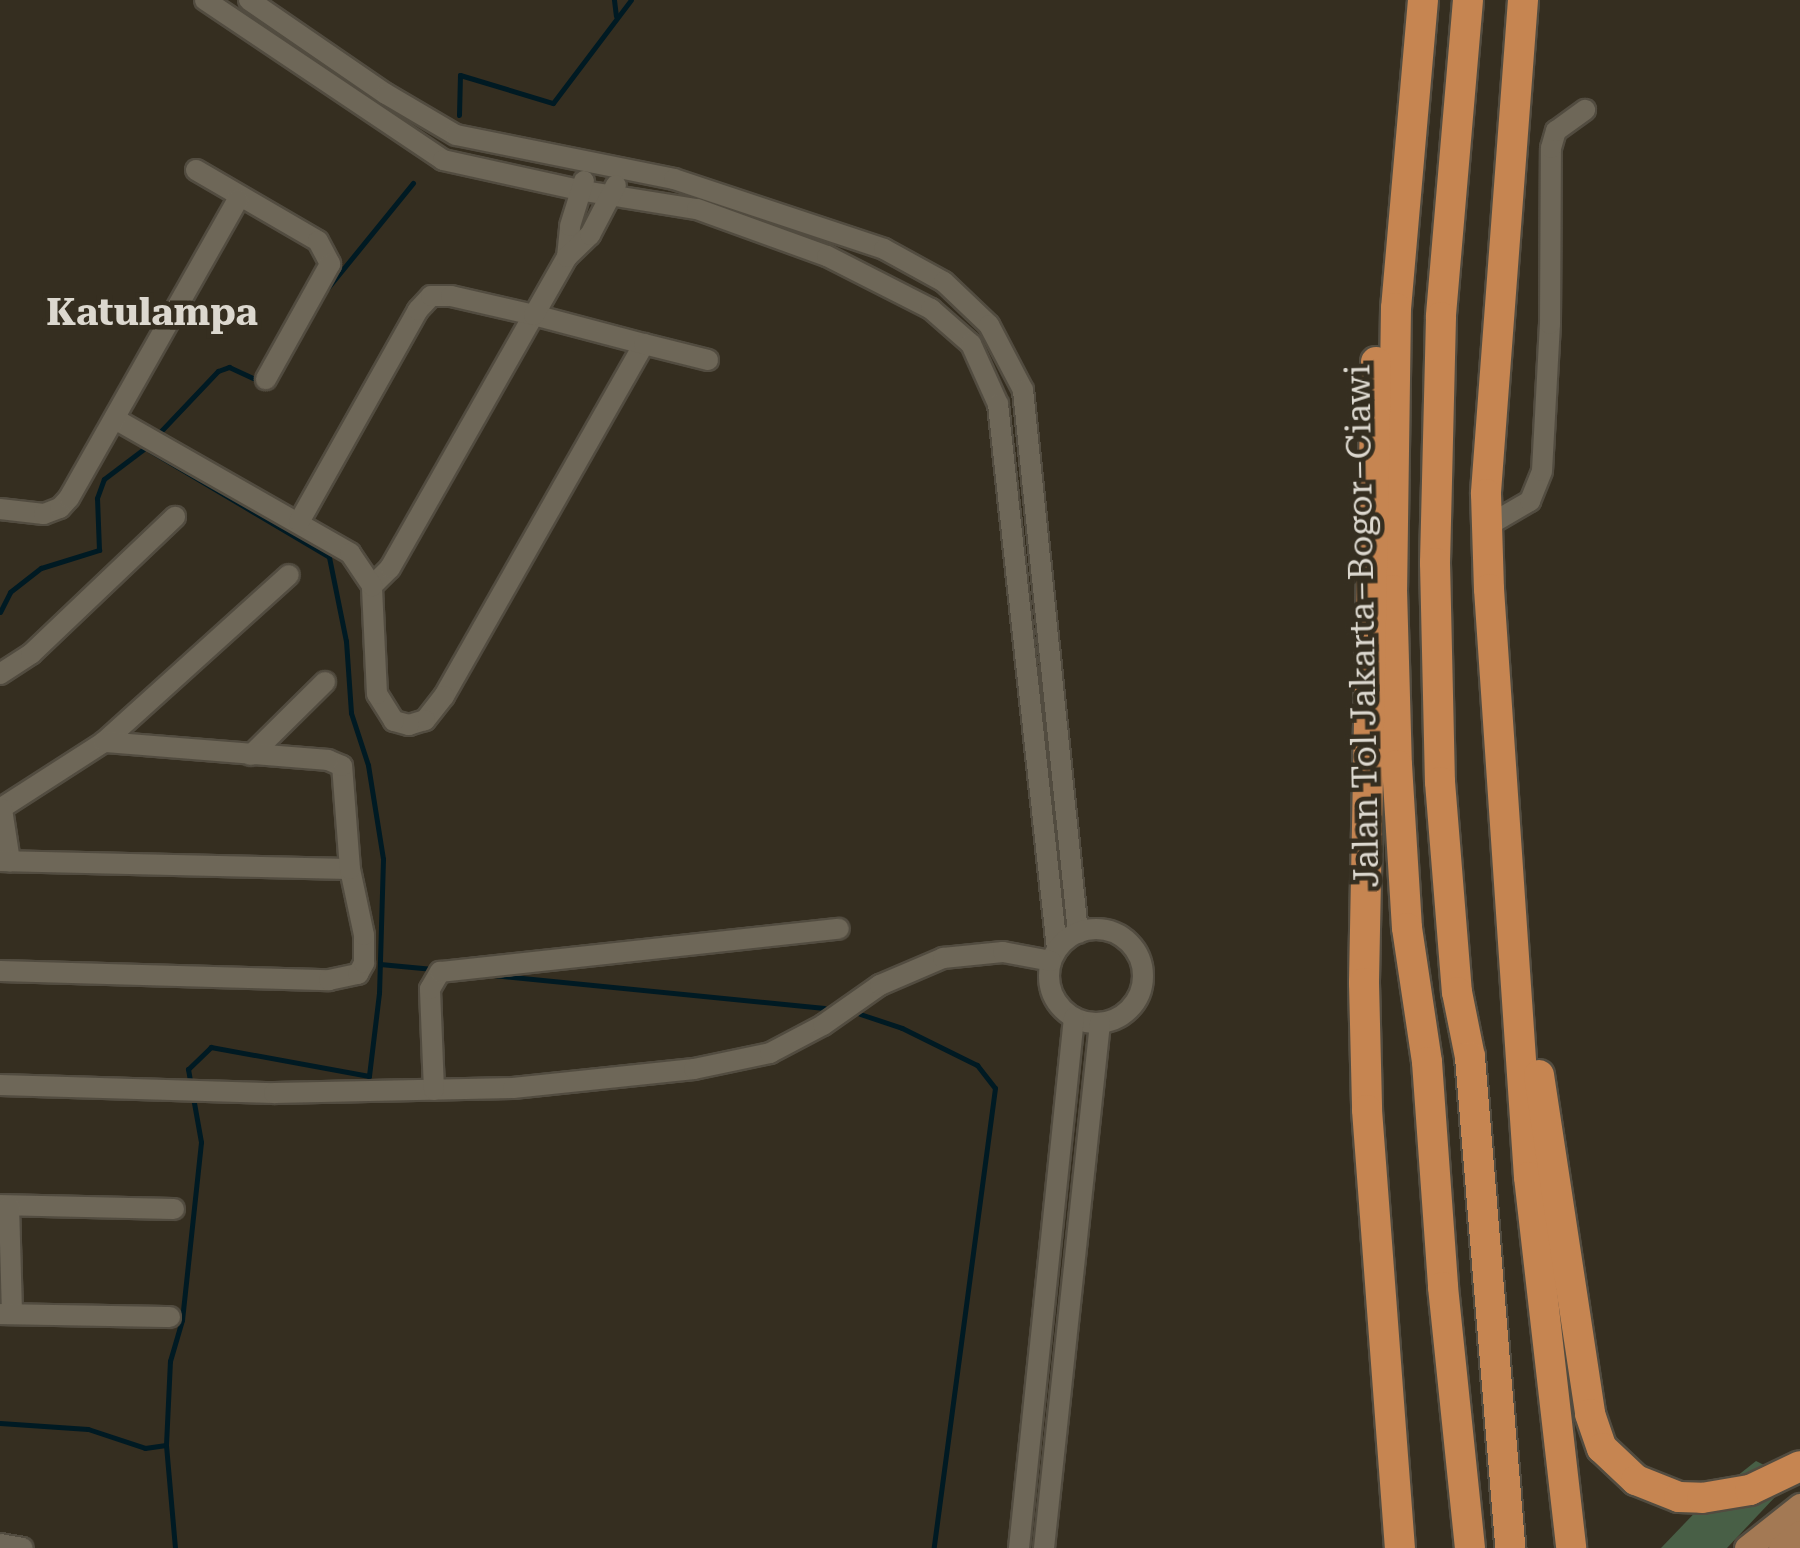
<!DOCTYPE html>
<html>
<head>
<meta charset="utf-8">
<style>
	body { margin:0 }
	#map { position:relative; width:1800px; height:1548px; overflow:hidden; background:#352e20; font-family:"Roboto Serif",serif }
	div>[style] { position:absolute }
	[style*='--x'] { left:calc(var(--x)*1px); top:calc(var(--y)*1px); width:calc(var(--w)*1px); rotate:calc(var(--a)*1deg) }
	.green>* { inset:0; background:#485f46 }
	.stream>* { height:5px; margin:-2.5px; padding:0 2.5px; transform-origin:2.5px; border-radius:2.5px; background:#001a23 }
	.roads { filter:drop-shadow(2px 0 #524c40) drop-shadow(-2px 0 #524c40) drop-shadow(0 2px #524c40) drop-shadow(0 -2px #524c40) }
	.minor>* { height:20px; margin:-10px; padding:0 10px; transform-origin:10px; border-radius:10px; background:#6e6758 }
	.minor>.ring { margin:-10px; padding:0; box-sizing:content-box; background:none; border:20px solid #6e6758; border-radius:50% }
	.major>* { height:25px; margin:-12.5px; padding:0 12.5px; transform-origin:12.5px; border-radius:12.5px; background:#a37954 }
	.highway>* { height:30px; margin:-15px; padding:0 15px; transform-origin:15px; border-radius:15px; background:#c68551 }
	span { translate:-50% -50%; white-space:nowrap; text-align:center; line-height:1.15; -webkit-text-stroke:9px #352e20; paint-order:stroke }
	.street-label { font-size:35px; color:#dcd8cf }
	.neighbourhood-label { font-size:38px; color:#dcd8cf; font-weight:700 }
</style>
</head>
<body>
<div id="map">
	<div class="green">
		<i style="clip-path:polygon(1756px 1461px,1792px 1479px,1727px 1548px,1661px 1548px,1708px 1499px)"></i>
	</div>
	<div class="stream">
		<i style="--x:614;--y:0;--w:16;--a:83"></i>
		<i style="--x:459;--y:115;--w:40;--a:-88.6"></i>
		<i style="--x:460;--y:75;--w:97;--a:16.8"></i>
		<i style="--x:553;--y:103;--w:129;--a:-52.9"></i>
		<i style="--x:326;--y:290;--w:138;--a:-50.9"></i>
		<i style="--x:161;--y:431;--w:83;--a:-46.5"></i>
		<i style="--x:218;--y:371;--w:12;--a:-20"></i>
		<i style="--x:229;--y:367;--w:33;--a:25"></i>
		<i style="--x:149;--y:450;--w:209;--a:30.7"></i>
		<i style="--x:329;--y:557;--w:86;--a:78.6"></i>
		<i style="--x:346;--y:641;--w:72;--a:86"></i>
		<i style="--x:351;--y:713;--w:55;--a:71.9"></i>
		<i style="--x:368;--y:765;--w:95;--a:80.9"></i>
		<i style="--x:383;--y:859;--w:134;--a:91.7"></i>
		<i style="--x:379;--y:993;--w:84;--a:96.9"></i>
		<i style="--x:369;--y:1076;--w:161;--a:-169.6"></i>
		<i style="--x:211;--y:1047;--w:32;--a:136"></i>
		<i style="--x:188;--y:1069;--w:17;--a:80"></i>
		<i style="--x:0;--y:612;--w:22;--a:-63"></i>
		<i style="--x:10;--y:592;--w:39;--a:-38"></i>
		<i style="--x:41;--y:568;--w:61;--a:-17.2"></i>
		<i style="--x:99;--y:550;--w:52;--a:-92.2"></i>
		<i style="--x:97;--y:498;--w:20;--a:-70"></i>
		<i style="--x:104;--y:479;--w:56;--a:-37.1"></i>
		<i style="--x:380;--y:964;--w:53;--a:5.4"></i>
		<i style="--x:493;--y:975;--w:333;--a:5.7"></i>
		<i style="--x:860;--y:1014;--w:44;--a:18.4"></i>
		<i style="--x:902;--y:1028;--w:84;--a:26.3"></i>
		<i style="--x:977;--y:1065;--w:29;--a:52"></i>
		<i style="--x:995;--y:1088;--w:464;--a:97.6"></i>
		<i style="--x:0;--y:1423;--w:88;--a:3.9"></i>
		<i style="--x:88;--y:1429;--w:60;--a:18.4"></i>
		<i style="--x:145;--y:1448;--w:21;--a:-8"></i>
		<i style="--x:166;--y:1445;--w:103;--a:85"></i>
		<i style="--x:166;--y:1445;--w:84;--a:-87.3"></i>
		<i style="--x:170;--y:1361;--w:43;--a:-73.7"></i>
		<i style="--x:182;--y:1320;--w:179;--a:-83.9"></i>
		<i style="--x:201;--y:1142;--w:46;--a:-100.1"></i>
	</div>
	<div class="roads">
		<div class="minor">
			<i style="--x:205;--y:0;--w:287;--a:33.9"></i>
			<i style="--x:443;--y:160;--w:144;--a:12.4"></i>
			<i style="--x:584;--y:191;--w:114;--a:9.1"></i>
			<i style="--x:697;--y:209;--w:138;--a:19.9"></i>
			<i style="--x:827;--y:256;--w:117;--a:27"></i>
			<i style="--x:931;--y:309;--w:53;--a:41.2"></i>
			<i style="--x:971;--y:344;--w:66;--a:65.8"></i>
			<i style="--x:998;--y:404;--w:548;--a:83.82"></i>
			<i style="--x:249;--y:0;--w:166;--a:34.5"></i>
			<i style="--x:386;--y:94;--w:81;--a:30.4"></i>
			<i style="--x:456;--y:135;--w:222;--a:11.4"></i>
			<i style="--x:674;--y:179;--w:221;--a:18.4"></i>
			<i style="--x:884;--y:249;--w:68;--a:28.8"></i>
			<i style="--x:944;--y:282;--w:62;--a:43.7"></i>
			<i style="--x:989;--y:325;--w:73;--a:62.4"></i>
			<i style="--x:1023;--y:390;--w:546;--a:84.22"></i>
			<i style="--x:196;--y:170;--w:141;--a:30.2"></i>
			<i style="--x:318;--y:241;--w:26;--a:62"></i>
			<i style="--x:330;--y:264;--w:132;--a:119.1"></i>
			<i style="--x:567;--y:257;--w:31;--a:-84"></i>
			<i style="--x:570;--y:226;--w:47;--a:-72.7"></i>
			<i style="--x:644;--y:344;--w:405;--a:119.6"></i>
			<i style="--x:444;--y:696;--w:31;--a:128"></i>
			<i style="--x:425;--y:720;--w:17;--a:163"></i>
			<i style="--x:409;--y:725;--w:16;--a:-165"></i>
			<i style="--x:394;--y:721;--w:32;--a:-122"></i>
			<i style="--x:377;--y:694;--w:108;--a:-92.7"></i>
			<i style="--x:372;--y:586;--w:25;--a:-45"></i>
			<i style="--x:390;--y:568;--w:291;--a:-60.4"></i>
			<i style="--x:534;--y:315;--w:114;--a:14.8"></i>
			<i style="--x:644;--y:344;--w:66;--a:14"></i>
			<i style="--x:115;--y:419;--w:271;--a:29.7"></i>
			<i style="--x:350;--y:553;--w:40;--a:56"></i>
			<i style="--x:0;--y:509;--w:44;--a:6.5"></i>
			<i style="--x:44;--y:514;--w:17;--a:-21"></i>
			<i style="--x:60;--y:508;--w:13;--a:-48"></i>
			<i style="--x:69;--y:498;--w:343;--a:-60.5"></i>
			<i style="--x:299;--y:522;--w:243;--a:-60.7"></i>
			<i style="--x:418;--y:310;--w:19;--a:-47"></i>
			<i style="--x:431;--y:296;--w:20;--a:0"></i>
			<i style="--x:451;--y:296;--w:85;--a:12.9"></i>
			<i style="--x:534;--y:315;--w:67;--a:-60.4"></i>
			<i style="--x:567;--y:257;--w:32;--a:-44"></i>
			<i style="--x:590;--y:235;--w:56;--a:-62.5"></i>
			<i style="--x:1487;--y:526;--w:50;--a:-30.2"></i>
			<i style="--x:1530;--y:501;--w:32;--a:-68"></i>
			<i style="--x:1542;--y:471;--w:147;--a:-86.9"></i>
			<i style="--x:1550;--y:324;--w:176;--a:-89.7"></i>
			<i style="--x:1551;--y:148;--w:18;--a:-74"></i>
			<i style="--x:1556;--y:131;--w:36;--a:-36"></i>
			<i style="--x:0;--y:674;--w:37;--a:-33"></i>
			<i style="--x:31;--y:654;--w:199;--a:-43.6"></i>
			<i style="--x:251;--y:755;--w:104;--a:-44.6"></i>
			<i style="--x:0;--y:809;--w:124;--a:-32.8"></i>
			<i style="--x:104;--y:742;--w:249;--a:-42.1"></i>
			<i style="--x:2;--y:809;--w:53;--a:81.3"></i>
			<i style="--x:0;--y:861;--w:350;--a:1.3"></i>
			<i class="ring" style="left:1049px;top:929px;width:74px;height:74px"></i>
			<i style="--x:0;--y:971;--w:329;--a:1.6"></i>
			<i style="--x:329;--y:980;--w:30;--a:-12"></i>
			<i style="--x:358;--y:974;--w:13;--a:-61"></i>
			<i style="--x:364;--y:963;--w:28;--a:-90"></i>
			<i style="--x:364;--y:935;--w:67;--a:-102"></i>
			<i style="--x:350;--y:869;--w:103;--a:-94.4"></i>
			<i style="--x:342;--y:766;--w:15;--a:-157"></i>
			<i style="--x:328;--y:760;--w:225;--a:-175.4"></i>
			<i style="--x:0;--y:1085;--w:274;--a:1.7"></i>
			<i style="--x:274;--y:1093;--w:239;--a:-1.2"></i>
			<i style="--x:513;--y:1088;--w:182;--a:-6"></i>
			<i style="--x:694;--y:1069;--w:78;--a:-11.9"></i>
			<i style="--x:770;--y:1053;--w:60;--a:-27.8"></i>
			<i style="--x:823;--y:1025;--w:70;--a:-35.1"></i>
			<i style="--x:880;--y:985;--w:69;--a:-23.2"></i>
			<i style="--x:943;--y:958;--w:60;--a:-5.7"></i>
			<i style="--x:1003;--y:952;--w:49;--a:10.6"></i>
			<i style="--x:434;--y:1090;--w:101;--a:-92.3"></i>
			<i style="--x:430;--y:989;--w:20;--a:-60"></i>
			<i style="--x:440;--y:972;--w:401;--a:-6.2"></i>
			<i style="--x:0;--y:1205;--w:174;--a:1.3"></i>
			<i style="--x:9;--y:1206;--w:108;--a:88.4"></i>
			<i style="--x:0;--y:1314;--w:170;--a:1"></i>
			<i style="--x:0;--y:1544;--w:23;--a:10"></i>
			<i style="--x:1019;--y:1548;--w:533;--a:-84.08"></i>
			<i style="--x:1044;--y:1548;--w:528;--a:-83.91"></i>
		</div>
		<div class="major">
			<i style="--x:1747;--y:1548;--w:68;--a:-38.4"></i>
			<i style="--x:1781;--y:1548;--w:24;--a:-38"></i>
		</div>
		<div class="highway">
			<i style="--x:1423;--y:0;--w:309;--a:95"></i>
			<i style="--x:1396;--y:308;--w:282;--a:90.8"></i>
			<i style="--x:1392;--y:590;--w:175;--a:88.4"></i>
			<i style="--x:1397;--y:765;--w:163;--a:86.5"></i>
			<i style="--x:1407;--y:928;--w:135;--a:81.5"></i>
			<i style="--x:1427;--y:1062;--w:226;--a:85.9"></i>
			<i style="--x:1443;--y:1287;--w:262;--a:84.1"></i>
			<i style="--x:1468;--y:0;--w:318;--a:94.9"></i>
			<i style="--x:1441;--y:317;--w:246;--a:91.4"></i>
			<i style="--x:1435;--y:563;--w:219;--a:88.7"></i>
			<i style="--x:1440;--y:782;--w:211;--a:85.4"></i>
			<i style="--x:1457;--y:992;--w:66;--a:78.7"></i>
			<i style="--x:1470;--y:1057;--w:493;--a:85.3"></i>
			<i style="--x:1523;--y:0;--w:495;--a:94.3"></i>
			<i style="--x:1486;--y:494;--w:95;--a:88.2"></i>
			<i style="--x:1489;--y:589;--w:589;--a:86.11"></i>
			<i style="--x:1529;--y:1177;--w:373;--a:83.5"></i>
			<i style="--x:1376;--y:362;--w:621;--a:91.11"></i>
			<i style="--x:1364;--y:983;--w:127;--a:88.6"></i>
			<i style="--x:1367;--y:1110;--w:439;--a:85.7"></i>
			<i style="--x:1539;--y:1075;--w:343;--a:81.4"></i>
			<i style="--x:1590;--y:1414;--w:36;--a:71"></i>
			<i style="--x:1602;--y:1448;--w:47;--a:43.3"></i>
			<i style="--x:1636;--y:1480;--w:46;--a:21.6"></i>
			<i style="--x:1679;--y:1497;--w:23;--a:2"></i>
			<i style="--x:1702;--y:1498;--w:49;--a:-9.5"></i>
			<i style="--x:1750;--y:1490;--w:55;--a:-25.6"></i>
		</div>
	</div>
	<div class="street-label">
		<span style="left:1363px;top:626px;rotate:-91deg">Jalan Tol Jakarta–Bogor–Ciawi</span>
	</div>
	<div class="neighbourhood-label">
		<span style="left:152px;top:313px">Katulampa</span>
	</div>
</div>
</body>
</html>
